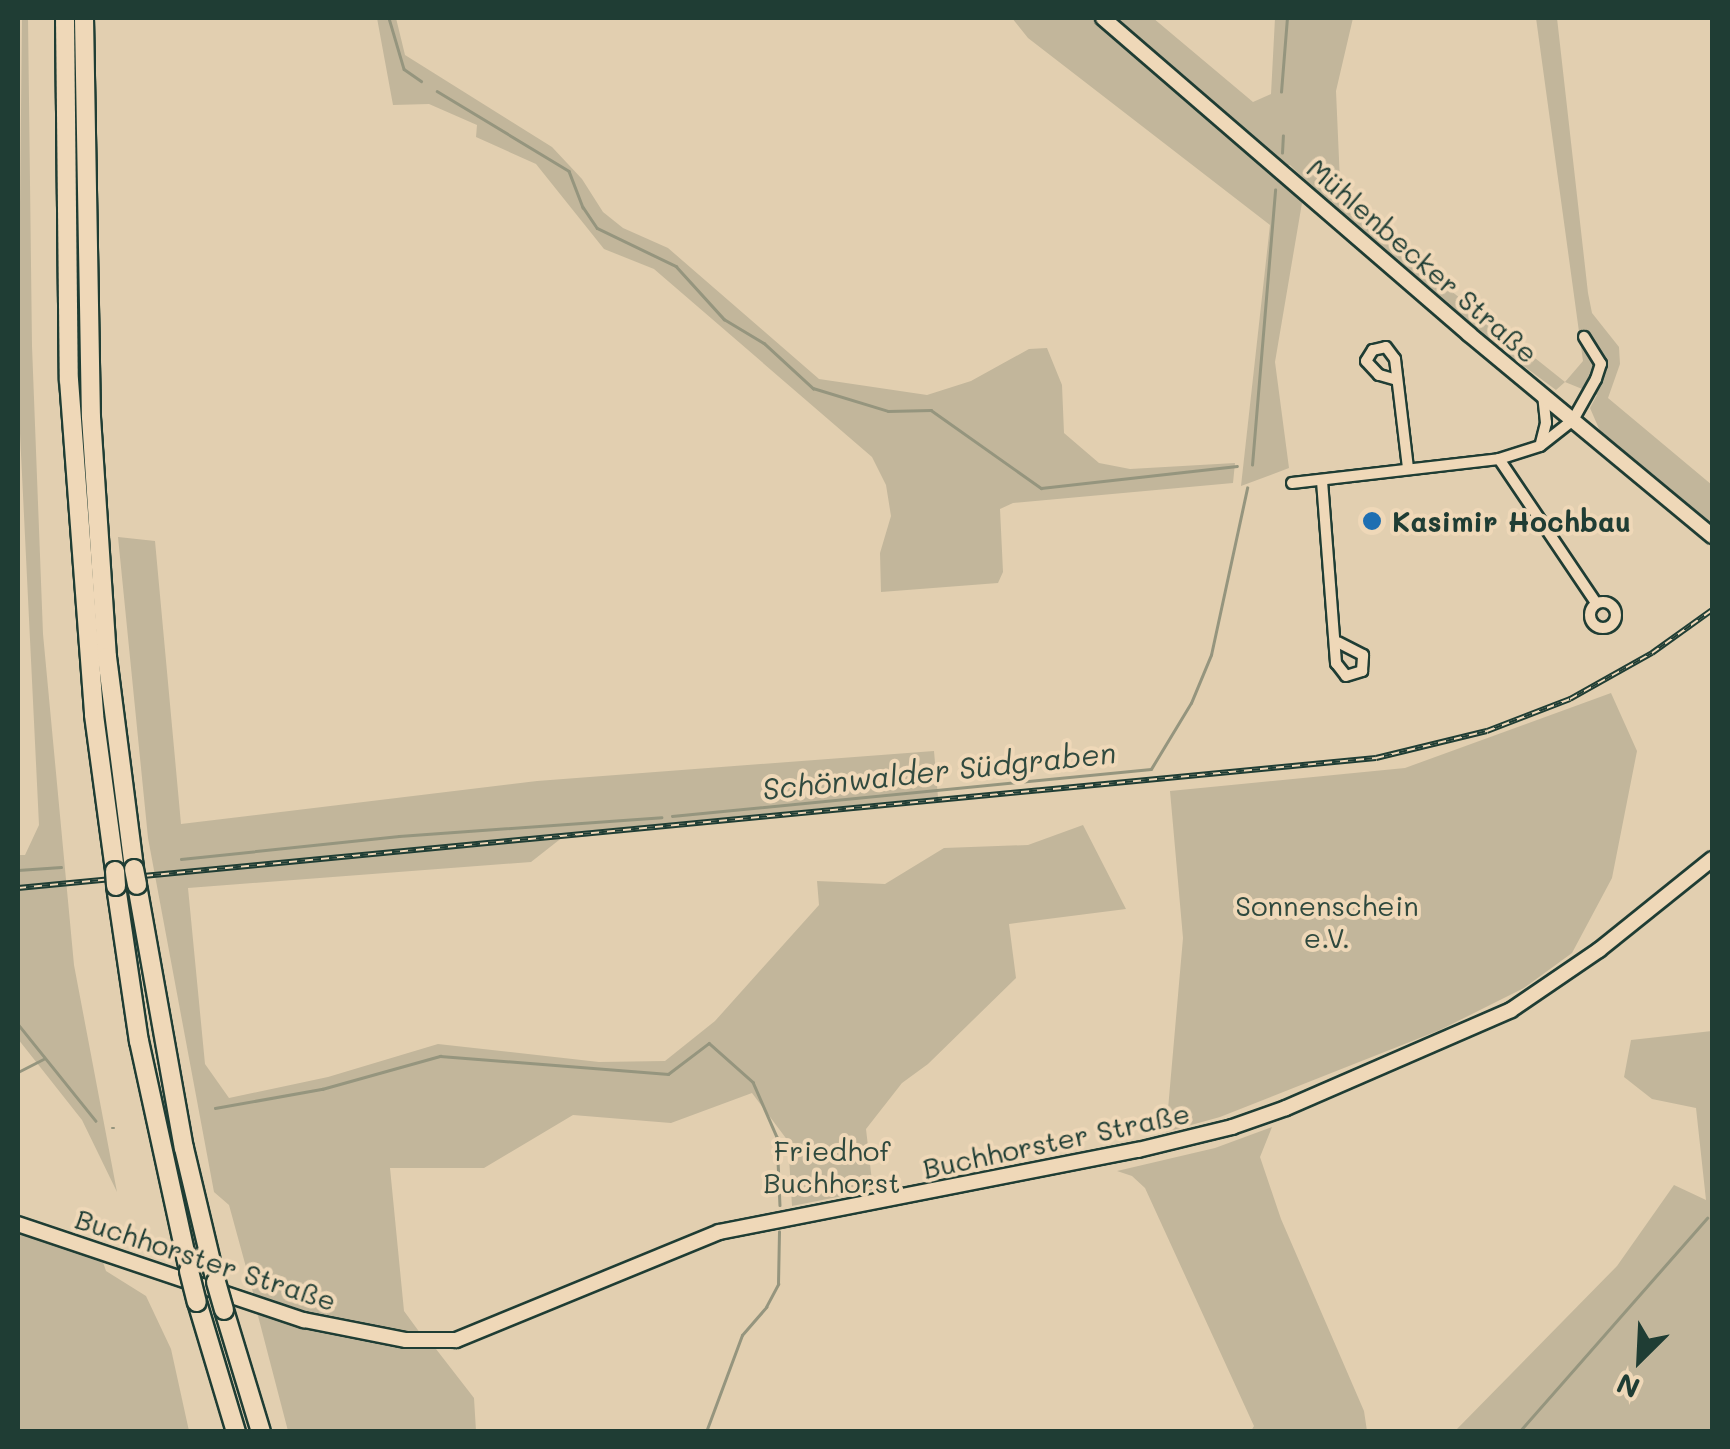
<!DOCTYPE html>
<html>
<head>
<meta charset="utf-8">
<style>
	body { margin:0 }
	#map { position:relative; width:1730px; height:1449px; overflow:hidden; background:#e2cfb0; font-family:Mali,sans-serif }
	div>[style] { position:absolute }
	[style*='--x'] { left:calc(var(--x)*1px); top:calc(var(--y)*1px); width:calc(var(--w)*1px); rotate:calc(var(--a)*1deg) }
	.green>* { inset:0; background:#c2b69b }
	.stream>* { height:2.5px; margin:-1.25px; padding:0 1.25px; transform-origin:1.25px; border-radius:1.25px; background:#95957e }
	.roads { filter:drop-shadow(2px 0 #1f3d34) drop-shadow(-2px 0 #1f3d34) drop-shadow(0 2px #1f3d34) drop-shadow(0 -2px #1f3d34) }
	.minor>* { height:10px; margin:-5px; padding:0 5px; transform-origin:5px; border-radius:5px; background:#efd8b8 }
	.minor>.ring { margin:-5px; padding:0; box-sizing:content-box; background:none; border:10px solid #efd8b8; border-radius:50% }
	.secondary>* { height:14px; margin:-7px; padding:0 7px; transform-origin:7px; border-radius:7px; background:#efd8b8 }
	.motorway>* { height:18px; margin:-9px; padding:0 9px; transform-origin:9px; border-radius:9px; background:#efd8b8 }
	.rail>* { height:6px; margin-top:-3px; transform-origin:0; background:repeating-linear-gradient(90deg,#efd8b8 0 8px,#1f3d34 0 16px); box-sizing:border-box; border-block:2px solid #1f3d34 }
	.bridges { filter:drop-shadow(2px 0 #1f3d34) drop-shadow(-2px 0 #1f3d34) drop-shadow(0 2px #1f3d34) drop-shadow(0 -2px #1f3d34) }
	.motorway-bridge>* { height:18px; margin:-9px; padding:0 9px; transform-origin:9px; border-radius:9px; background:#efd8b8 }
	.dots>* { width:28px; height:28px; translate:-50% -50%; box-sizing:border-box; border:5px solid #efd8b8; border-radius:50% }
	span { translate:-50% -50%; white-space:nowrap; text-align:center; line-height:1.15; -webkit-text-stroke:8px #efd8b8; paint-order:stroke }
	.street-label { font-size:28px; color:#1f3d34 }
	.poi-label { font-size:28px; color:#1f3d34; font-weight:700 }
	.left { translate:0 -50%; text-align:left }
	.park-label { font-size:28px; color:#2f493e }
	.water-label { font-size:30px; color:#314a3f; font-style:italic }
	.frame { position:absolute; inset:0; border:20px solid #1f3d34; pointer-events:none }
	.north { position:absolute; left:1590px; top:1309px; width:100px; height:100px; -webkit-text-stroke:8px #efd8b8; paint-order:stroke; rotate:204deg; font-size:28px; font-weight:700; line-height:40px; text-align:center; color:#1f3d34 }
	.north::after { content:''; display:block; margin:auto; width:35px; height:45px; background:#1f3d34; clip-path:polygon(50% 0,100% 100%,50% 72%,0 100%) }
</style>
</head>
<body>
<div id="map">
	<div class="green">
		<i style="clip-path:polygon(22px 18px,28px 18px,32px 346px,43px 634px,74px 965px,117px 1192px,82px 1120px,18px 1039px,18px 855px,25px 855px,39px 825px,18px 392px)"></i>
		<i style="clip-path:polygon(377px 18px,396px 18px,405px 55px,552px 147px,582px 179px,603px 212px,623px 228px,668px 248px,819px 379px,927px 395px,971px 381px,1029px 349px,1047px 348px,1062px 385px,1064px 433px,1099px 463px,1130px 469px,1235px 463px,1233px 483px,1013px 503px,1000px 509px,1003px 572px,998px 583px,881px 592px,880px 553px,891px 516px,886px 485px,872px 457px,654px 269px,604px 249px,536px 164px,476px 137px,477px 125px,429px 104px,393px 105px)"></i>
		<i style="clip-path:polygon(1012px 18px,1153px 18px,1253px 102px,1271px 94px,1275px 18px,1353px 18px,1336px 91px,1340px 182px,1366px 223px,1565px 382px,1583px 361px,1536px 18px,1557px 18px,1588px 293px,1592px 313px,1619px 347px,1620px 364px,1608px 398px,1712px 485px,1712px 529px,1600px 431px,1590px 408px,1597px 395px,1565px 382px,1556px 390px,1464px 322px,1341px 217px,1290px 165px,1274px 170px,1303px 197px,1275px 362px,1289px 468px,1241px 486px,1270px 225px,1028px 38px)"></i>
		<i style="clip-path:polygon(118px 537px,155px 541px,181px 824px,537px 781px,934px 751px,938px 797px,568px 833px,531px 862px,188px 888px,205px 1064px,229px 1098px,328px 1077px,438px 1044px,599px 1062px,665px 1061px,715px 1021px,819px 905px,817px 881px,885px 884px,944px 848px,1028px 845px,1083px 825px,1126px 909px,1009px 924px,1016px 978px,928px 1064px,902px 1083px,866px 1129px,873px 1190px,792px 1206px,788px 1141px,752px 1093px,671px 1123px,573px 1115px,484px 1168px,390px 1168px,404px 1311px,423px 1337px,255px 1300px,229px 1205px,214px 1192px,148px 838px)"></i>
		<i style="clip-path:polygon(1611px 693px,1637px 751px,1612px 878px,1572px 953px,1524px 988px,1440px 1030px,1220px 1117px,1166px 1132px,1183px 938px,1170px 791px,1405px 768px)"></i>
		<i style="clip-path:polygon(1712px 1031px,1712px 1431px,1455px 1431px,1617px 1266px,1674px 1185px,1706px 1200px,1696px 1108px,1652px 1099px,1624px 1077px,1631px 1040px)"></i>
		<i style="clip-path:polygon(1272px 1127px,1260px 1157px,1281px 1219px,1364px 1411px,1367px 1431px,1251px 1431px,1254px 1426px,1145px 1188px,1132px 1176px,1117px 1171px,1215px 1148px)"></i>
		<i style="clip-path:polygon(18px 1230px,102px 1259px,106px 1271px,146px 1296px,171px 1349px,189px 1431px,18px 1432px)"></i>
		<i style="clip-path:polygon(257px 1312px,335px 1334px,436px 1349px,474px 1398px,476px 1431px,288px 1431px)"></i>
	</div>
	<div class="stream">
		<i style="--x:389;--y:18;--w:53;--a:73.6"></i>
		<i style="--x:404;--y:69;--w:21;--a:35"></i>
		<i style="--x:437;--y:91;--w:154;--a:31.2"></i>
		<i style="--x:569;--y:171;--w:39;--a:69"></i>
		<i style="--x:583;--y:207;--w:25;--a:56"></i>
		<i style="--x:597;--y:228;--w:88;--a:25.7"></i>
		<i style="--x:676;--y:266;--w:72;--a:47.8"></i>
		<i style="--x:724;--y:319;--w:47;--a:31"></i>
		<i style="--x:764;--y:343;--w:67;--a:42.6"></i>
		<i style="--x:813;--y:388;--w:78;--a:17"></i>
		<i style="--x:888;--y:411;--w:43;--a:-1.3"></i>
		<i style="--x:931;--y:410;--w:135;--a:35.3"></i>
		<i style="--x:1041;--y:488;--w:197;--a:-6.4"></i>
		<i style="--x:1281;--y:92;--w:74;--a:-85.4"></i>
		<i style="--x:1282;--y:153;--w:17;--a:-87"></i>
		<i style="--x:1252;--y:465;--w:276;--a:-85.2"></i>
		<i style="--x:672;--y:816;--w:481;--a:-5.6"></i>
		<i style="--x:1151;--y:769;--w:77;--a:-58.8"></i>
		<i style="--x:1191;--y:703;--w:52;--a:-67.4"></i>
		<i style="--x:1211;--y:655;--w:171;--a:-77.8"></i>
		<i style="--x:181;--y:859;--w:219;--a:-6"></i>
		<i style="--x:399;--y:836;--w:263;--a:-4.1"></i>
		<i style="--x:18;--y:870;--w:43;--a:-4"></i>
		<i style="--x:18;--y:1024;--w:124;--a:51.2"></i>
		<i style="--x:18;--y:1072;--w:28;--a:-27"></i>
		<i style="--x:215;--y:1108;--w:109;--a:-10.1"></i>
		<i style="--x:322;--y:1089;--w:123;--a:-15.6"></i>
		<i style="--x:440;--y:1056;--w:229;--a:4.5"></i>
		<i style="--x:668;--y:1074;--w:51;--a:-37.1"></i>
		<i style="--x:709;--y:1043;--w:59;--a:41.6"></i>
		<i style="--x:753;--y:1082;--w:60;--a:66.4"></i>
		<i style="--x:777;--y:1137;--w:68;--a:87.5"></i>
		<i style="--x:112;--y:1128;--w:2;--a:0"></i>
		<i style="--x:706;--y:1432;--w:103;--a:-69.6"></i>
		<i style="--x:742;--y:1335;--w:37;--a:-49"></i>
		<i style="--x:766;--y:1307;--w:26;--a:-62"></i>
		<i style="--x:778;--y:1284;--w:52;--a:-88.9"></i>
		<i style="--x:1519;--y:1432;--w:285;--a:-48.7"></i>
	</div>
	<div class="roads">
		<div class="minor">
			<i style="--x:1397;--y:380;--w:19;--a:-164"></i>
			<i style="--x:1379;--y:375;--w:19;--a:-133"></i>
			<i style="--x:1366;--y:361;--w:13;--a:-58"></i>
			<i style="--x:1373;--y:350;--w:13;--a:-13"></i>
			<i style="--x:1386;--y:347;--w:15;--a:53"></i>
			<i style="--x:1395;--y:359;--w:110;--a:83.2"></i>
			<i style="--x:1541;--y:443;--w:21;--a:-76"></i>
			<i style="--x:1546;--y:423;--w:28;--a:-96"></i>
			<i style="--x:1499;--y:459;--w:174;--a:56"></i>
			<i style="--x:1322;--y:481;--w:183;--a:85.6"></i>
			<i style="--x:1336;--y:663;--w:16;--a:52"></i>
			<i style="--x:1346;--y:676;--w:17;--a:-17"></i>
			<i style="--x:1362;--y:671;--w:16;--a:-86"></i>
			<i style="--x:1363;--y:655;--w:28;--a:-153"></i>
			<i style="--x:1292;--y:483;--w:208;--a:-6.6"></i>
			<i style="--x:1499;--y:459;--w:43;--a:-17.6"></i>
			<i style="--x:1540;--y:446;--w:42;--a:-38.2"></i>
			<i style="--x:1573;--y:420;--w:47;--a:-60.7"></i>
			<i style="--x:1596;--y:379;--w:16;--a:-72"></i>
			<i style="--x:1601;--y:364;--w:32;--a:-122"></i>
			<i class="ring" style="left:1590px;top:602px;width:16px;height:16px"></i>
		</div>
		<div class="secondary">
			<i style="--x:1103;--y:18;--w:484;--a:40.8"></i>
			<i style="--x:1469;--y:334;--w:316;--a:39.7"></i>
			<i style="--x:18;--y:1224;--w:302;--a:18.6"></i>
			<i style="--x:304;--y:1320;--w:104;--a:11.1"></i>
			<i style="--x:406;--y:1340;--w:50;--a:0"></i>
			<i style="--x:456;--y:1340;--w:284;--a:-22.3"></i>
			<i style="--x:719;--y:1232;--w:427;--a:-11.1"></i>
			<i style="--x:1138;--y:1150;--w:97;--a:-13.7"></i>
			<i style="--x:1232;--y:1127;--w:57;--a:-19.4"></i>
			<i style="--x:1286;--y:1108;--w:245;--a:-23.5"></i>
			<i style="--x:1511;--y:1010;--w:107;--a:-34.3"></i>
			<i style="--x:1599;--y:950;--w:145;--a:-38.8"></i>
		</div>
		<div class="motorway">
			<i style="--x:65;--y:18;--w:362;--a:89.4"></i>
			<i style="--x:69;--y:380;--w:336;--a:85.7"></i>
			<i style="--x:94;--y:715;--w:157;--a:82.3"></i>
			<i style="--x:84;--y:18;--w:399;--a:89"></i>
			<i style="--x:91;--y:417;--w:241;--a:86.2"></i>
			<i style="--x:107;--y:657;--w:214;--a:82.7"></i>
			<i style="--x:137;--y:885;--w:267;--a:79.9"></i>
			<i style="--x:184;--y:1148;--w:138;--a:76.6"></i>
			<i style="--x:116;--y:886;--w:157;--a:81.6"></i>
			<i style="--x:139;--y:1041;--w:235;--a:77.7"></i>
			<i style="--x:197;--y:1302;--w:136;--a:73.3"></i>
			<i style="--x:224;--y:1310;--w:127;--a:73.1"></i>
		</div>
	</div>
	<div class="rail">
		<i style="--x:18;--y:888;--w:1364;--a:-5.47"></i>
		<i style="--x:1376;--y:758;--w:114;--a:-13.7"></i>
		<i style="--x:1487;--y:731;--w:89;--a:-21.1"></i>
		<i style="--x:1570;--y:699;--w:94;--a:-29.3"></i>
		<i style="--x:1652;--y:653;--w:74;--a:-35.6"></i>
	</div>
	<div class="bridges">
		<div class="motorway-bridge">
			<i style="--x:134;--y:869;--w:16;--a:79"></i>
			<i style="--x:115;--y:871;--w:15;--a:86"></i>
			<i style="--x:189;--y:1271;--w:32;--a:76"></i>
			<i style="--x:216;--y:1282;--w:29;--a:74"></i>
		</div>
	</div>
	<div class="dots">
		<i style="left:1372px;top:521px;background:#1f6fb2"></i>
	</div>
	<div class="street-label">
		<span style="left:1423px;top:260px;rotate:41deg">Mühlenbecker Straße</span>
		<span style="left:1056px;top:1140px;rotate:-12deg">Buchhorster Straße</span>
		<span style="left:206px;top:1259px;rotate:18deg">Buchhorster Straße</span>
	</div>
	<div class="poi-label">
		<span class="left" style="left:1392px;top:521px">Kasimir Hochbau</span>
	</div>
	<div class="park-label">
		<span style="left:1327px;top:921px">Sonnenschein<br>e.V.</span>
		<span style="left:832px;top:1166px">Friedhof<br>Buchhorst</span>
	</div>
	<div class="water-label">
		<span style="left:939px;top:770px;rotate:-6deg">Schönwalder Südgraben</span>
	</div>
	<div class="frame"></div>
	<div class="north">N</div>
</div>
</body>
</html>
